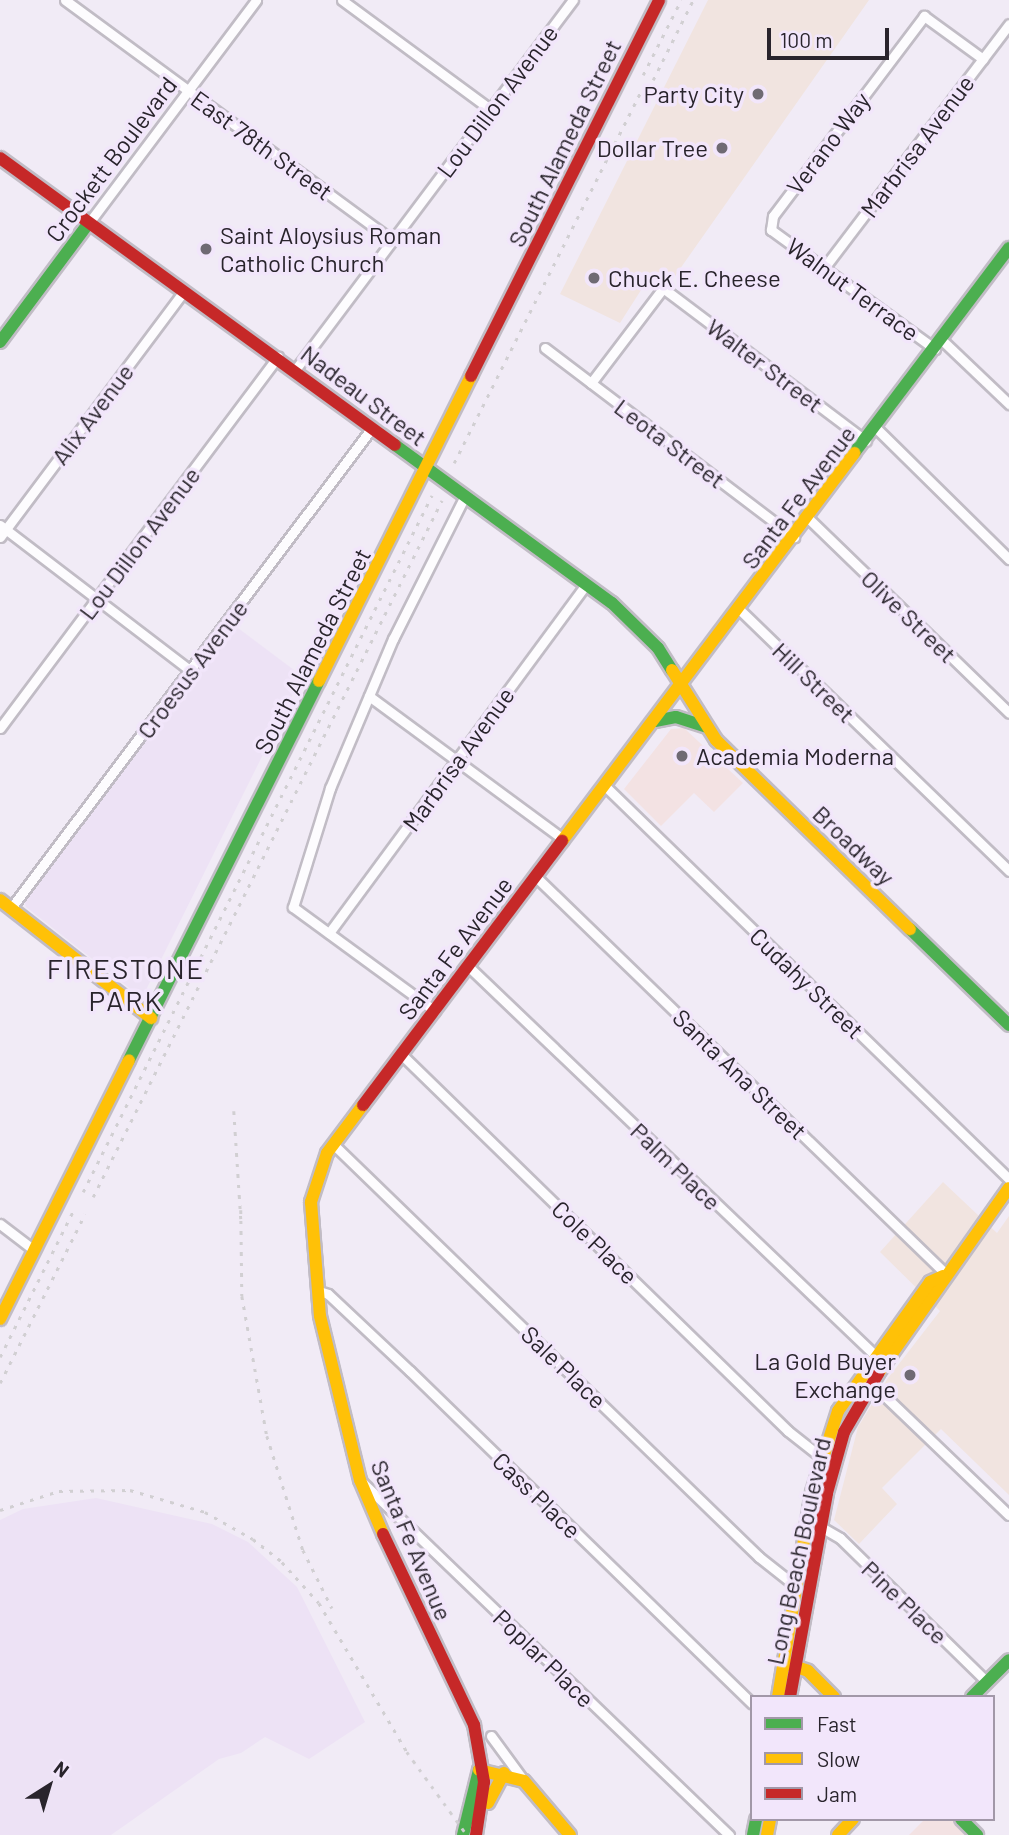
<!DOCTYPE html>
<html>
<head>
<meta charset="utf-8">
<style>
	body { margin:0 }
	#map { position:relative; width:1009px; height:1835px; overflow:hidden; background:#f1ebf6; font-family:Barlow,sans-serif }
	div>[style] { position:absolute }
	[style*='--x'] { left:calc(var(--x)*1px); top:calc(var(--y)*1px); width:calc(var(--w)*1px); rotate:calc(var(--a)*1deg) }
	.commercial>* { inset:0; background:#f1e4e0 }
	.built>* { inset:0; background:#ede2f5 }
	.education>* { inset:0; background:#f3e2e3 }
	.roads { filter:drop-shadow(2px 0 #c1bcc5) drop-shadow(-2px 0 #c1bcc5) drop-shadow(0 2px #c1bcc5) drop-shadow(0 -2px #c1bcc5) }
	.street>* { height:9px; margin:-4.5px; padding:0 4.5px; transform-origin:4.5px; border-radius:4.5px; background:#fdfcfe }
	.fast>* { height:12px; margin:-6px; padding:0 6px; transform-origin:6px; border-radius:6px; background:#4caf50 }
	.slow>* { height:12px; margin:-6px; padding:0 6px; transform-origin:6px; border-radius:6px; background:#ffc107 }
	.jam>* { height:12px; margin:-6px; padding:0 6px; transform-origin:6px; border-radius:6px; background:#c62828 }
	.rail>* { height:2.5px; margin-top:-1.25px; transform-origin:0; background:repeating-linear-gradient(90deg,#d1cfd2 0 3.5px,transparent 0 10.5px) }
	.dots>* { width:19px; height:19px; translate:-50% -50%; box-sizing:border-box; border:4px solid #f2e6fb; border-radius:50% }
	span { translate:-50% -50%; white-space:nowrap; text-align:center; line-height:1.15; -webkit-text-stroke:7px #f2e6fb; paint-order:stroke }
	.poi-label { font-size:24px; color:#29242c }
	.right { translate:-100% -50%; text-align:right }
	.left { translate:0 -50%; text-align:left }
	.street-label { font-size:24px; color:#29242c }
	.quarter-label { font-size:28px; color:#29242c; letter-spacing:2px }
	.legend { position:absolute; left:750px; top:1695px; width:245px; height:126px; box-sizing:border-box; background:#f2e6fb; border:2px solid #a298a8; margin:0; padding:9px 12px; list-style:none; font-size:21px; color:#29242c }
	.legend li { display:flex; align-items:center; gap:14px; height:35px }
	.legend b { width:35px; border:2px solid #a298a8 }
	.north { position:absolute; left:14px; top:1751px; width:70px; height:70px; -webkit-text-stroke:5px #f2e6fb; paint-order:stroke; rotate:37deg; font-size:19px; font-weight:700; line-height:28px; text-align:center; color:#29242c }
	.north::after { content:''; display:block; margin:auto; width:24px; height:32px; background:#29242c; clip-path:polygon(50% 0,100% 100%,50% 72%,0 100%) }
	.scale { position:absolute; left:767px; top:28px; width:122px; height:32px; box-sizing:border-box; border:4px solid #29242c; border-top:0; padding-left:9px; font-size:21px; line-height:24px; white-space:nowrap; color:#29242c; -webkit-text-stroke:5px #f2e6fb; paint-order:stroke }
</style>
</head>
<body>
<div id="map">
	<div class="commercial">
		<i style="clip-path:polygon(708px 0,869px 0,675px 276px,650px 276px,620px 323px,560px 294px)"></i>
		<i style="clip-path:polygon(943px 1182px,997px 1233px,1009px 1216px,1009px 1495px,941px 1429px,882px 1488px,897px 1504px,859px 1544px,834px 1520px,858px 1427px,888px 1378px,940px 1311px,880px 1252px)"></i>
	</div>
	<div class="built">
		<i style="clip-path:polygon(234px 625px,302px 676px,142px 998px,26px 907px,24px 900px)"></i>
		<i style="clip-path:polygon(96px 1498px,212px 1524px,248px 1542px,297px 1587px,365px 1722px,309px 1759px,265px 1737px,241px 1753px,219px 1759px,111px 1835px,0 1835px,0 1520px,23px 1509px)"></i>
	</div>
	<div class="education">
		<i style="clip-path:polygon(684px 728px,743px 783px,714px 812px,694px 793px,661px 826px,624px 789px,671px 729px)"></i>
		<i style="clip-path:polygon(925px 1819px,954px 1819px,970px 1835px,909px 1835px)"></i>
	</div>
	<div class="roads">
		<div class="street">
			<i style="--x:65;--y:0;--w:406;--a:36.3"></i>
			<i style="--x:342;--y:0;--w:184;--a:36.4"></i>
			<i style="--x:88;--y:224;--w:280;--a:-53.1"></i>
			<i style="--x:824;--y:268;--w:306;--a:-52.8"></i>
			<i style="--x:942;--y:340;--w:93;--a:43.7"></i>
			<i style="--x:545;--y:348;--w:313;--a:37.2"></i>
			<i style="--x:935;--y:349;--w:203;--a:-144"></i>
			<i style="--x:771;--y:230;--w:14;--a:-82"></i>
			<i style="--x:773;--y:216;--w:251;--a:-52.9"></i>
			<i style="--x:924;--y:16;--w:73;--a:36.1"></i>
			<i style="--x:295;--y:370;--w:463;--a:-53.1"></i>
			<i style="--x:591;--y:383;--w:119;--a:-52.8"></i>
			<i style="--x:663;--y:288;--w:254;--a:37"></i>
			<i style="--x:876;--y:428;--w:187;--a:44.6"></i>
			<i style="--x:808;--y:518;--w:280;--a:44.1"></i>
			<i style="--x:0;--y:525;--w:240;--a:37.4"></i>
			<i style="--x:0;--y:537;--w:307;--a:-53.2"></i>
			<i style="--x:740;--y:610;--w:375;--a:44.1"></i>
			<i style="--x:369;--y:696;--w:241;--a:36.4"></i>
			<i style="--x:0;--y:728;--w:464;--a:-53.2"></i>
			<i style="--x:605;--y:786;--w:564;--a:44.21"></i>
			<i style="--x:535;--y:876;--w:571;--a:44.08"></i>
			<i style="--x:11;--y:908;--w:599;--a:-53.07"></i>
			<i style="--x:329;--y:933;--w:433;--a:-53.6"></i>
			<i style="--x:468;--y:966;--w:569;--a:43.72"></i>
			<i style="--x:435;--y:1011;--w:176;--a:-143.8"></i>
			<i style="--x:293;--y:907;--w:125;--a:-72.7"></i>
			<i style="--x:330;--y:788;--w:162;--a:-67.1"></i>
			<i style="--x:393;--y:639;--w:160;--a:-63.3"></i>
			<i style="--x:401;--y:1054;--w:540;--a:44.25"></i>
			<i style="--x:788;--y:1431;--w:42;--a:38.2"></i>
			<i style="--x:334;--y:1145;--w:592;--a:44.11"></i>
			<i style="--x:759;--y:1557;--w:48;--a:38.3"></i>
			<i style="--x:0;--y:1224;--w:43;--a:37.4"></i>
			<i style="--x:319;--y:1291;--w:9;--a:18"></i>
			<i style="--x:328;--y:1294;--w:112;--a:43.2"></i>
			<i style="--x:410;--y:1371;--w:477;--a:44.2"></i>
			<i style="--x:868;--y:1380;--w:195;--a:43.8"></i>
			<i style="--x:363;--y:1483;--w:508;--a:43.88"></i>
			<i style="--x:821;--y:1527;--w:22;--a:30"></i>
			<i style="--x:840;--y:1538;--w:206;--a:44.4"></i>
			<i style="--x:491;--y:1736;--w:56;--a:53.7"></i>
		</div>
		<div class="fast">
			<i style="--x:0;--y:342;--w:147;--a:-53.3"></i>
			<i style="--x:395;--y:445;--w:268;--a:36.1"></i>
			<i style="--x:612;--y:603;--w:64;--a:44.4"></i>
			<i style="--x:658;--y:648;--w:26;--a:58"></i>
			<i style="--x:854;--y:453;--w:257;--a:-52.9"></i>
			<i style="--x:655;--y:721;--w:21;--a:-11"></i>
			<i style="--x:676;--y:717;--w:32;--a:18"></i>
			<i style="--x:910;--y:929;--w:138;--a:44.1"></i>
			<i style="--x:129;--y:1060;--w:424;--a:-63.4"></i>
			<i style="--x:972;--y:1697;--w:52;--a:-45"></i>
			<i style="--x:961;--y:1819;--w:23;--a:45"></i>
			<i style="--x:463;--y:1835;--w:67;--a:-76.2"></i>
			<i style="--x:753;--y:1835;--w:16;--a:-79"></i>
		</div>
		<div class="slow">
			<i style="--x:672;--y:670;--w:83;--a:57.8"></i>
			<i style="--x:716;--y:740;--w:271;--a:44.3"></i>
			<i style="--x:319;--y:681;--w:341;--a:-63.5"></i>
			<i style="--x:562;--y:841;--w:486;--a:-53"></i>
			<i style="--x:0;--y:900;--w:192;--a:38"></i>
			<i style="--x:363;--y:1105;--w:60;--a:126.9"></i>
			<i style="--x:327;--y:1153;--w:52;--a:108.1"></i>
			<i style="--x:311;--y:1202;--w:114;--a:85.5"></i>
			<i style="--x:320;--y:1316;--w:169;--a:76.3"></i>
			<i style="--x:360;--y:1480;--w:59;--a:66.9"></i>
			<i style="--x:0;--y:1319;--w:289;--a:-63.5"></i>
			<i style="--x:879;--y:1372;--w:225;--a:-54.8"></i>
			<i style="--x:787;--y:1664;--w:22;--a:18"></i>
			<i style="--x:808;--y:1671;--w:37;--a:45"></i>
			<i style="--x:778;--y:1697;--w:208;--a:-80.6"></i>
			<i style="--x:812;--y:1492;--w:85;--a:-72.2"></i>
			<i style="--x:838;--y:1411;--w:158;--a:-54.5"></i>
			<i style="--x:930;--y:1282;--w:14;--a:-25"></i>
			<i style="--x:479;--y:1770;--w:46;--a:13.7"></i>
			<i style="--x:524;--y:1781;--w:71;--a:49.6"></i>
			<i style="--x:488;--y:1803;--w:34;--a:-62"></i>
			<i style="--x:767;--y:1835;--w:16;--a:-79"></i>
			<i style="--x:838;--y:1835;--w:22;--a:-47"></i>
		</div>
		<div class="jam">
			<i style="--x:0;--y:158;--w:488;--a:36"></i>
			<i style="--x:471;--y:376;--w:420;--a:-63.4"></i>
			<i style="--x:363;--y:1105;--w:331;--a:-53"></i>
			<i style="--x:383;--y:1534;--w:212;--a:64.5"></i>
			<i style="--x:474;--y:1725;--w:58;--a:80"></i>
			<i style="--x:484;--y:1782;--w:54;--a:98.6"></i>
			<i style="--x:790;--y:1697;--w:207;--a:-79.7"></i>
			<i style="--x:827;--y:1493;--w:63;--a:-74.4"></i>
			<i style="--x:844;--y:1432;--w:69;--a:-59.7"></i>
		</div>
	</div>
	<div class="rail">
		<i style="--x:643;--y:75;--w:84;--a:-63.1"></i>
		<i style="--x:653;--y:80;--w:89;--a:-63.4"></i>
		<i style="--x:454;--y:463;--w:414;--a:-63.3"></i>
		<i style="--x:234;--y:1111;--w:108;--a:86.3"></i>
		<i style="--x:83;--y:1192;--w:779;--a:-63.4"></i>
		<i style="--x:93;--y:1197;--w:779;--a:-63.4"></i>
		<i style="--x:241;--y:1210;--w:86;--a:89.3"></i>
		<i style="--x:242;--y:1296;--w:142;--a:79.9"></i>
		<i style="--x:267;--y:1436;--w:120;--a:72.5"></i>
		<i style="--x:303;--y:1550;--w:65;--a:63.4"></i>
		<i style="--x:0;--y:1357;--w:165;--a:-63.4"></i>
		<i style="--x:0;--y:1383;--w:189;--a:-63.3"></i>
		<i style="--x:0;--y:1510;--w:62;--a:-17.9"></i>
		<i style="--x:59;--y:1491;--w:71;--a:-0.8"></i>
		<i style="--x:130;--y:1490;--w:78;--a:16.3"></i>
		<i style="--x:205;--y:1512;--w:55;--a:29.4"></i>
		<i style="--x:253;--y:1539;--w:37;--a:38"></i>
		<i style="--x:282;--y:1562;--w:55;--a:47.9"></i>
		<i style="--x:319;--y:1603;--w:173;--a:59.4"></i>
		<i style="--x:407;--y:1752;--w:102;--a:54.1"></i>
	</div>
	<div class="dots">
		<i style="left:758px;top:94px;background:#6f6a73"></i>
		<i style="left:722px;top:148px;background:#6f6a73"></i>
		<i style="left:206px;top:249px;background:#6f6a73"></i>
		<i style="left:594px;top:278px;background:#6f6a73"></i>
		<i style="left:682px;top:756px;background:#6f6a73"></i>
		<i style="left:910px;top:1375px;background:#6f6a73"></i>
	</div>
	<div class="poi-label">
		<span class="right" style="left:744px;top:94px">Party City</span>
		<span class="right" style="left:708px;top:148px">Dollar Tree</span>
		<span class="left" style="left:220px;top:249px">Saint Aloysius Roman<br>Catholic Church</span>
		<span class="left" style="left:608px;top:278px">Chuck E. Cheese</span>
		<span class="left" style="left:696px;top:756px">Academia Moderna</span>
		<span class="right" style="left:896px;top:1375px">La Gold Buyer<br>Exchange</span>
	</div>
	<div class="street-label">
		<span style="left:497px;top:101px;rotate:-53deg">Lou Dillon Avenue</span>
		<span style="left:564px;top:143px;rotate:-64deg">South Alameda Street</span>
		<span style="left:828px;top:143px;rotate:-53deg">Verano Way</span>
		<span style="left:262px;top:145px;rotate:36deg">East 78th Street</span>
		<span style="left:917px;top:146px;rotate:-53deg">Marbrisa Avenue</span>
		<span style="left:111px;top:159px;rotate:-53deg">Crockett Boulevard</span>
		<span style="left:853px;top:289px;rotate:36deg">Walnut Terrace</span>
		<span style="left:765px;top:365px;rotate:37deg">Walter Street</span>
		<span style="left:364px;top:395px;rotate:37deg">Nadeau Street</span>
		<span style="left:92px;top:414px;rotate:-53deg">Alix Avenue</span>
		<span style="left:670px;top:443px;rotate:37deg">Leota Street</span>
		<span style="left:798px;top:497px;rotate:-53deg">Santa Fe Avenue</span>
		<span style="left:139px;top:543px;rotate:-53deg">Lou Dillon Avenue</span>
		<span style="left:909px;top:616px;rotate:44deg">Olive Street</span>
		<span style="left:312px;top:651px;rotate:-63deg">South Alameda Street</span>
		<span style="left:192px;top:669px;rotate:-53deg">Croesus Avenue</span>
		<span style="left:814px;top:682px;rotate:44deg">Hill Street</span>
		<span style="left:458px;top:759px;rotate:-54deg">Marbrisa Avenue</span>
		<span style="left:854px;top:845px;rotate:44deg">Broadway</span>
		<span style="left:455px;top:948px;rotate:-53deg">Santa Fe Avenue</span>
		<span style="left:807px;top:983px;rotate:44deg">Cudahy Street</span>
		<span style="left:740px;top:1074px;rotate:44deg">Santa Ana Street</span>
		<span style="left:676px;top:1166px;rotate:44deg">Palm Place</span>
		<span style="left:595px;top:1242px;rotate:44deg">Cole Place</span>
		<span style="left:564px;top:1367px;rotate:44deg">Sale Place</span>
		<span style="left:537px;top:1495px;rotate:44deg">Cass Place</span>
		<span style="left:412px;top:1540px;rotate:67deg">Santa Fe Avenue</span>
		<span style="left:798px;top:1551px;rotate:-78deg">Long Beach Boulevard</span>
		<span style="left:905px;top:1602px;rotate:44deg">Pine Place</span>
		<span style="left:544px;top:1658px;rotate:44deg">Poplar Place</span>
	</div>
	<div class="quarter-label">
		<span style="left:126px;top:984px">FIRESTONE<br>PARK</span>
	</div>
	<ul class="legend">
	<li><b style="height:9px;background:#4caf50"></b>Fast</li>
	<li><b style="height:9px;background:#ffc107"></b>Slow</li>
	<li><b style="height:9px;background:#c62828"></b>Jam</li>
	</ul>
	<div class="north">N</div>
	<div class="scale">100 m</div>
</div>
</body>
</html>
